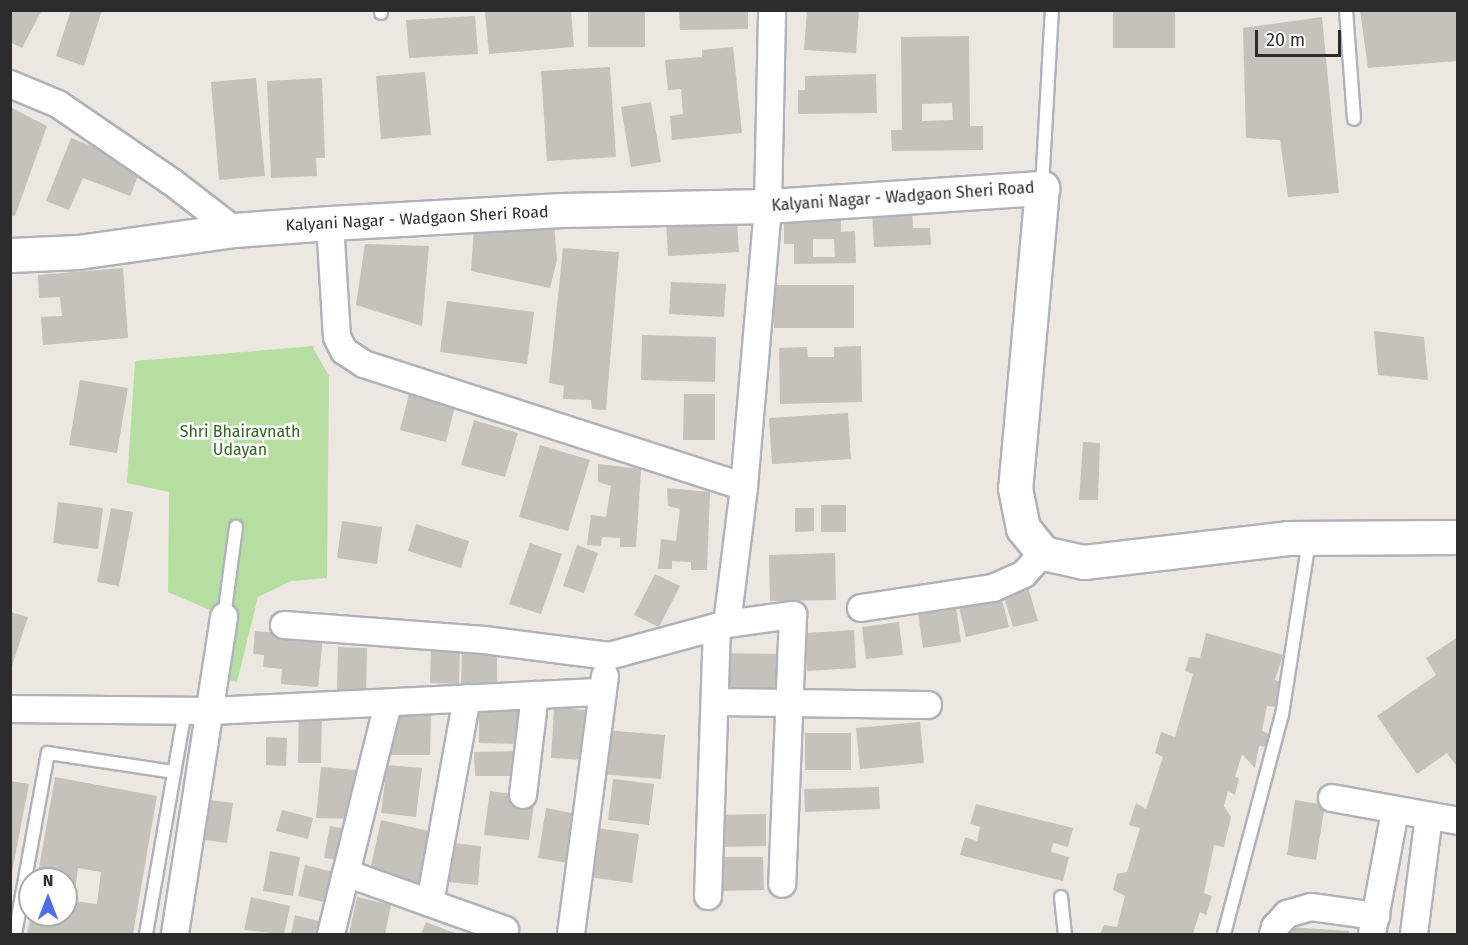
<!DOCTYPE html>
<html>
<head>
<meta charset="utf-8">
<style>
	body { margin:0 }
	#map { position:relative; width:1468px; height:945px; overflow:hidden; background:#ece7e0; font-family:"Fira Sans",sans-serif }
	div>[style] { position:absolute }
	[style*='--x'] { left:calc(var(--x)*1px); top:calc(var(--y)*1px); width:calc(var(--w)*1px); rotate:calc(var(--a)*1deg) }
	.green>* { inset:0; background:#b7dea1 }
	.building>* { inset:0; background:#c5c1bb }
	.roads { filter:drop-shadow(2px 0 #b0b2bb) drop-shadow(-2px 0 #b0b2bb) drop-shadow(0 2px #b0b2bb) drop-shadow(0 -2px #b0b2bb) }
	.lane>* { height:12px; margin:-6px; padding:0 6px; transform-origin:6px; border-radius:6px; background:#fff }
	.street>* { height:26px; margin:-13px; padding:0 13px; transform-origin:13px; border-radius:13px; background:#fff }
	.secondary>* { height:33px; margin:-16.5px; padding:0 16.5px; transform-origin:16.5px; border-radius:16.5px; background:#fff }
	span { translate:-50% -50%; white-space:nowrap; text-align:center; line-height:1.15; -webkit-text-stroke:5px #fff; paint-order:stroke }
	.street-label { font-size:16px; color:#2c2c2c }
	.park-label { font-size:16px; color:#306521 }
	.frame { position:absolute; inset:0; border:12px solid #2c2c2c; pointer-events:none }
	.north { position:absolute; left:18px; top:867px; width:60px; height:60px; box-sizing:border-box; background:#fff; border:2px solid #ababab; border-radius:50%; rotate:0deg; font-size:16px; font-weight:700; line-height:24px; text-align:center; color:#2c2c2c }
	.north::after { content:''; display:block; margin:auto; width:21px; height:27px; background:#4d6eec; clip-path:polygon(50% 0,100% 100%,50% 72%,0 100%) }
	.scale { position:absolute; left:1255px; top:30px; width:86px; height:27px; box-sizing:border-box; border:3px solid #2c2c2c; border-top:0; padding-left:8px; font-size:18px; line-height:21px; white-space:nowrap; color:#2c2c2c; -webkit-text-stroke:4px #fff; paint-order:stroke }
</style>
</head>
<body>
<div id="map">
	<div class="green">
		<i style="clip-path:polygon(315px 346px,313px 348px,329px 376px,327px 578px,291px 581px,258px 597px,237px 682px,208px 677px,212px 611px,168px 592px,169px 492px,127px 483px,135px 361px)"></i>
	</div>
	<div class="building">
		<i style="clip-path:polygon(10px 10px,42px 10px,22px 48px,10px 42px)"></i>
		<i style="clip-path:polygon(71px 10px,102px 10px,84px 66px,56px 56px)"></i>
		<i style="clip-path:polygon(505px 10px,571px 10px,574px 47px,489px 54px,485px 12px)"></i>
		<i style="clip-path:polygon(588px 10px,645px 10px,645px 47px,588px 47px)"></i>
		<i style="clip-path:polygon(679px 10px,748px 10px,748px 29px,680px 30px)"></i>
		<i style="clip-path:polygon(807px 10px,859px 10px,856px 53px,804px 50px)"></i>
		<i style="clip-path:polygon(1113px 10px,1175px 10px,1175px 48px,1113px 48px)"></i>
		<i style="clip-path:polygon(1360px 10px,1458px 10px,1458px 61px,1368px 68px)"></i>
		<i style="clip-path:polygon(475px 16px,478px 54px,409px 58px,406px 20px)"></i>
		<i style="clip-path:polygon(1322px 17px,1339px 193px,1288px 197px,1280px 140px,1246px 138px,1243px 28px)"></i>
		<i style="clip-path:polygon(evenodd,969px 36px,970px 126px,983px 126px,983px 150px,892px 151px,891px 130px,902px 130px,901px 37px,969px 36px,952px 103px,953px 120px,922px 121px,922px 104px,952px 103px)"></i>
		<i style="clip-path:polygon(733px 47px,742px 133px,672px 140px,670px 116px,683px 114px,681px 89px,668px 90px,665px 60px,702px 57px,702px 50px)"></i>
		<i style="clip-path:polygon(610px 67px,616px 157px,547px 161px,541px 71px)"></i>
		<i style="clip-path:polygon(425px 72px,431px 135px,381px 139px,376px 76px)"></i>
		<i style="clip-path:polygon(876px 74px,877px 113px,798px 114px,798px 90px,805px 90px,805px 76px)"></i>
		<i style="clip-path:polygon(256px 78px,265px 176px,219px 180px,211px 82px)"></i>
		<i style="clip-path:polygon(322px 78px,325px 158px,316px 158px,317px 176px,271px 178px,267px 81px)"></i>
		<i style="clip-path:polygon(651px 102px,661px 162px,631px 167px,621px 107px)"></i>
		<i style="clip-path:polygon(10px 107px,47px 126px,15px 216px,10px 215px)"></i>
		<i style="clip-path:polygon(71px 138px,142px 166px,130px 196px,83px 178px,69px 210px,46px 201px)"></i>
		<i style="clip-path:polygon(912px 208px,913px 228px,930px 228px,931px 245px,874px 247px,872px 210px)"></i>
		<i style="clip-path:polygon(737px 218px,739px 252px,668px 256px,666px 222px)"></i>
		<i style="clip-path:polygon(evenodd,784px 220px,841px 220px,841px 232px,855px 231px,856px 263px,794px 264px,794px 244px,784px 244px,784px 220px,813px 239px,834px 239px,835px 257px,813px 257px,813px 239px)"></i>
		<i style="clip-path:polygon(554px 223px,557px 260px,550px 288px,471px 271px,474px 227px)"></i>
		<i style="clip-path:polygon(365px 244px,429px 246px,422px 326px,356px 305px)"></i>
		<i style="clip-path:polygon(563px 248px,619px 252px,606px 410px,592px 409px,591px 400px,563px 399px,564px 386px,549px 383px)"></i>
		<i style="clip-path:polygon(123px 268px,128px 338px,43px 345px,41px 317px,62px 316px,60px 297px,39px 298px,38px 275px)"></i>
		<i style="clip-path:polygon(671px 282px,726px 284px,724px 317px,669px 314px)"></i>
		<i style="clip-path:polygon(774px 285px,854px 285px,854px 328px,774px 328px)"></i>
		<i style="clip-path:polygon(447px 301px,534px 312px,527px 364px,440px 352px)"></i>
		<i style="clip-path:polygon(1374px 331px,1424px 337px,1428px 380px,1378px 375px)"></i>
		<i style="clip-path:polygon(642px 335px,716px 337px,715px 382px,641px 380px)"></i>
		<i style="clip-path:polygon(861px 346px,862px 402px,780px 404px,779px 348px,807px 347px,808px 357px,834px 357px,834px 347px)"></i>
		<i style="clip-path:polygon(80px 380px,128px 388px,117px 453px,69px 445px)"></i>
		<i style="clip-path:polygon(410px 390px,456px 402px,446px 442px,400px 430px)"></i>
		<i style="clip-path:polygon(684px 394px,715px 394px,715px 440px,683px 440px)"></i>
		<i style="clip-path:polygon(848px 413px,851px 459px,772px 464px,769px 418px)"></i>
		<i style="clip-path:polygon(474px 420px,518px 433px,505px 477px,461px 465px)"></i>
		<i style="clip-path:polygon(1083px 442px,1100px 443px,1098px 500px,1079px 500px)"></i>
		<i style="clip-path:polygon(540px 445px,590px 460px,568px 531px,519px 517px)"></i>
		<i style="clip-path:polygon(598px 464px,641px 469px,636px 547px,620px 547px,620px 538px,602px 537px,601px 546px,587px 545px,591px 515px,606px 517px,611px 486px,598px 482px)"></i>
		<i style="clip-path:polygon(667px 488px,710px 492px,707px 570px,691px 570px,691px 562px,672px 561px,672px 569px,658px 569px,661px 539px,676px 541px,680px 509px,668px 506px)"></i>
		<i style="clip-path:polygon(58px 502px,103px 508px,98px 549px,53px 543px)"></i>
		<i style="clip-path:polygon(821px 505px,846px 505px,846px 532px,821px 532px)"></i>
		<i style="clip-path:polygon(111px 508px,133px 512px,119px 586px,97px 582px)"></i>
		<i style="clip-path:polygon(795px 508px,814px 508px,814px 531px,795px 532px)"></i>
		<i style="clip-path:polygon(342px 521px,382px 527px,377px 564px,337px 558px)"></i>
		<i style="clip-path:polygon(416px 524px,469px 541px,461px 568px,408px 551px)"></i>
		<i style="clip-path:polygon(530px 543px,562px 554px,541px 614px,509px 604px)"></i>
		<i style="clip-path:polygon(577px 545px,598px 553px,584px 593px,563px 586px)"></i>
		<i style="clip-path:polygon(835px 553px,836px 600px,770px 601px,769px 555px)"></i>
		<i style="clip-path:polygon(655px 574px,680px 586px,659px 627px,634px 615px)"></i>
		<i style="clip-path:polygon(1028px 587px,1038px 621px,1013px 627px,1003px 594px)"></i>
		<i style="clip-path:polygon(1001px 596px,1009px 627px,966px 637px,959px 607px)"></i>
		<i style="clip-path:polygon(956px 607px,961px 642px,923px 648px,918px 613px)"></i>
		<i style="clip-path:polygon(10px 612px,28px 617px,11px 669px,10px 669px)"></i>
		<i style="clip-path:polygon(899px 622px,903px 655px,866px 659px,862px 627px)"></i>
		<i style="clip-path:polygon(854px 630px,856px 668px,807px 671px,805px 633px)"></i>
		<i style="clip-path:polygon(255px 631px,323px 637px,318px 687px,281px 684px,282px 669px,263px 667px,264px 655px,253px 654px)"></i>
		<i style="clip-path:polygon(1206px 633px,1283px 655px,1275px 680px,1283px 682px,1277px 707px,1267px 706px,1262px 731px,1269px 734px,1267px 747px,1259px 746px,1255px 768px,1242px 754px,1235px 777px,1239px 778px,1235px 795px,1228px 791px,1224px 806px,1231px 817px,1224px 847px,1214px 845px,1204px 893px,1212px 896px,1206px 915px,1200px 912px,1193px 933px,1196px 934px,1100px 934px,1104px 925px,1117px 927px,1125px 896px,1113px 890px,1117px 874px,1127px 872px,1140px 828px,1129px 825px,1136px 803px,1146px 809px,1163px 757px,1155px 753px,1161px 732px,1175px 737px,1193px 674px,1185px 671px,1189px 657px,1200px 658px)"></i>
		<i style="clip-path:polygon(1458px 637px,1458px 768px,1447px 753px,1417px 774px,1377px 716px,1436px 675px,1426px 658px)"></i>
		<i style="clip-path:polygon(431px 645px,460px 646px,459px 684px,430px 683px)"></i>
		<i style="clip-path:polygon(338px 647px,367px 648px,366px 694px,337px 693px)"></i>
		<i style="clip-path:polygon(462px 647px,497px 648px,497px 689px,461px 689px)"></i>
		<i style="clip-path:polygon(719px 653px,781px 654px,780px 693px,719px 693px)"></i>
		<i style="clip-path:polygon(479px 706px,522px 706px,521px 744px,479px 743px)"></i>
		<i style="clip-path:polygon(554px 708px,587px 710px,584px 760px,551px 758px)"></i>
		<i style="clip-path:polygon(388px 709px,431px 710px,430px 755px,388px 755px)"></i>
		<i style="clip-path:polygon(299px 710px,322px 711px,321px 763px,298px 763px)"></i>
		<i style="clip-path:polygon(920px 722px,924px 763px,860px 769px,856px 728px)"></i>
		<i style="clip-path:polygon(604px 730px,665px 735px,661px 779px,600px 774px)"></i>
		<i style="clip-path:polygon(805px 733px,851px 733px,851px 770px,805px 770px)"></i>
		<i style="clip-path:polygon(266px 737px,287px 738px,286px 766px,266px 765px)"></i>
		<i style="clip-path:polygon(519px 751px,520px 776px,475px 776px,474px 752px)"></i>
		<i style="clip-path:polygon(387px 765px,422px 768px,416px 817px,381px 813px)"></i>
		<i style="clip-path:polygon(321px 767px,367px 771px,355px 819px,316px 818px)"></i>
		<i style="clip-path:polygon(evenodd,55px 777px,157px 796px,133px 934px,27px 934px,31px 915px,66px 915px,66px 879px,37px 879px,55px 777px,78px 868px,101px 872px,97px 904px,74px 901px,78px 868px)"></i>
		<i style="clip-path:polygon(613px 779px,654px 784px,649px 825px,608px 820px)"></i>
		<i style="clip-path:polygon(10px 781px,29px 784px,12px 872px,10px 872px)"></i>
		<i style="clip-path:polygon(879px 787px,880px 809px,805px 812px,804px 789px)"></i>
		<i style="clip-path:polygon(490px 791px,535px 797px,529px 840px,484px 835px)"></i>
		<i style="clip-path:polygon(211px 800px,233px 803px,227px 843px,205px 840px)"></i>
		<i style="clip-path:polygon(1295px 800px,1325px 805px,1316px 860px,1287px 855px)"></i>
		<i style="clip-path:polygon(976px 804px,1073px 828px,1068px 847px,1053px 843px,1051px 852px,1069px 857px,1063px 881px,960px 855px,965px 837px,977px 841px,980px 827px,970px 824px)"></i>
		<i style="clip-path:polygon(546px 808px,582px 815px,573px 864px,538px 858px)"></i>
		<i style="clip-path:polygon(282px 810px,313px 818px,308px 839px,276px 831px)"></i>
		<i style="clip-path:polygon(766px 814px,766px 846px,715px 847px,715px 815px)"></i>
		<i style="clip-path:polygon(381px 820px,433px 832px,420px 887px,369px 875px)"></i>
		<i style="clip-path:polygon(330px 826px,353px 830px,348px 861px,324px 858px)"></i>
		<i style="clip-path:polygon(597px 828px,639px 834px,632px 883px,589px 877px)"></i>
		<i style="clip-path:polygon(452px 843px,481px 846px,478px 885px,448px 882px)"></i>
		<i style="clip-path:polygon(270px 851px,300px 857px,293px 896px,263px 891px)"></i>
		<i style="clip-path:polygon(719px 857px,763px 857px,764px 890px,719px 891px)"></i>
		<i style="clip-path:polygon(305px 865px,341px 874px,333px 904px,298px 896px)"></i>
		<i style="clip-path:polygon(251px 897px,290px 906px,284px 934px,244px 930px)"></i>
		<i style="clip-path:polygon(357px 897px,391px 905px,385px 934px,349px 934px)"></i>
		<i style="clip-path:polygon(295px 915px,330px 924px,328px 934px,291px 934px)"></i>
		<i style="clip-path:polygon(426px 922px,457px 934px,421px 934px)"></i>
		<i style="clip-path:polygon(1288px 927px,1349px 931px,1349px 934px,1288px 934px)"></i>
	</div>
	<div class="roads">
		<div class="lane">
			<i style="--x:381;--y:10;--w:3;--a:90"></i>
			<i style="--x:1346;--y:10;--w:109;--a:85.8"></i>
			<i style="--x:1042;--y:187;--w:177;--a:-86.8"></i>
			<i style="--x:224;--y:617;--w:91;--a:-82.4"></i>
			<i style="--x:1061;--y:897;--w:37;--a:84"></i>
			<i style="--x:15;--y:934;--w:184;--a:-79.7"></i>
			<i style="--x:48;--y:753;--w:127;--a:8.6"></i>
			<i style="--x:146;--y:934;--w:226;--a:-80.1"></i>
			<i style="--x:1224;--y:934;--w:227;--a:-75.2"></i>
			<i style="--x:1282;--y:715;--w:177;--a:-81.2"></i>
		</div>
		<div class="street">
			<i style="--x:10;--y:84;--w:52;--a:22.6"></i>
			<i style="--x:58;--y:104;--w:138;--a:34.4"></i>
			<i style="--x:172;--y:182;--w:78;--a:37.7"></i>
			<i style="--x:330;--y:223;--w:114;--a:86.5"></i>
			<i style="--x:337;--y:337;--w:16;--a:63"></i>
			<i style="--x:344;--y:351;--w:24;--a:33"></i>
			<i style="--x:364;--y:364;--w:399;--a:17.9"></i>
			<i style="--x:861;--y:608;--w:134;--a:-8.6"></i>
			<i style="--x:993;--y:588;--w:34;--a:-24"></i>
			<i style="--x:1024;--y:574;--w:28;--a:-48"></i>
			<i style="--x:727;--y:624;--w:138;--a:-82.9"></i>
			<i style="--x:744;--y:487;--w:282;--a:-85.1"></i>
			<i style="--x:768;--y:206;--w:196;--a:-88.8"></i>
			<i style="--x:284;--y:625;--w:201;--a:4.3"></i>
			<i style="--x:484;--y:640;--w:126;--a:7.3"></i>
			<i style="--x:609;--y:656;--w:122;--a:-15.2"></i>
			<i style="--x:727;--y:624;--w:67;--a:-7.8"></i>
			<i style="--x:793;--y:615;--w:269;--a:92.3"></i>
			<i style="--x:715;--y:702;--w:213;--a:0.8"></i>
			<i style="--x:10;--y:709;--w:201;--a:0.6"></i>
			<i style="--x:211;--y:711;--w:392;--a:-2.8"></i>
			<i style="--x:523;--y:795;--w:101;--a:-83.2"></i>
			<i style="--x:1332;--y:798;--w:128;--a:10.3"></i>
			<i style="--x:346;--y:873;--w:169;--a:19.7"></i>
			<i style="--x:708;--y:896;--w:269;--a:-88.1"></i>
			<i style="--x:430;--y:903;--w:208;--a:-79.8"></i>
			<i style="--x:175;--y:934;--w:321;--a:-81.2"></i>
			<i style="--x:331;--y:934;--w:238;--a:-76.1"></i>
			<i style="--x:571;--y:934;--w:260;--a:-82.5"></i>
			<i style="--x:1273;--y:934;--w:7;--a:-74"></i>
			<i style="--x:1275;--y:927;--w:18;--a:-47"></i>
			<i style="--x:1287;--y:914;--w:25;--a:-16"></i>
			<i style="--x:1311;--y:907;--w:66;--a:7.9"></i>
			<i style="--x:1372;--y:934;--w:125;--a:-79.4"></i>
			<i style="--x:1414;--y:934;--w:119;--a:-82.8"></i>
		</div>
		<div class="secondary">
			<i style="--x:10;--y:255;--w:68;--a:-2.5"></i>
			<i style="--x:78;--y:252;--w:158;--a:-8"></i>
			<i style="--x:234;--y:230;--w:96;--a:-4.2"></i>
			<i style="--x:330;--y:223;--w:232;--a:-3.2"></i>
			<i style="--x:562;--y:210;--w:206;--a:-1.1"></i>
			<i style="--x:768;--y:206;--w:275;--a:-3.8"></i>
			<i style="--x:1042;--y:188;--w:301;--a:95.1"></i>
			<i style="--x:1015;--y:488;--w:41;--a:78.7"></i>
			<i style="--x:1023;--y:528;--w:32;--a:51"></i>
			<i style="--x:1043;--y:553;--w:42;--a:12.4"></i>
			<i style="--x:1084;--y:562;--w:205;--a:-6.7"></i>
			<i style="--x:1288;--y:538;--w:170;--a:-0.3"></i>
		</div>
	</div>
	<div class="street-label">
		<span style="left:903px;top:197px;rotate:-4deg">Kalyani Nagar - Wadgaon Sheri Road</span>
		<span style="left:417px;top:219px;rotate:-3deg">Kalyani Nagar - Wadgaon Sheri Road</span>
	</div>
	<div class="park-label">
		<span style="left:240px;top:441px">Shri Bhairavnath<br>Udayan</span>
	</div>
	<div class="frame"></div>
	<div class="north">N</div>
	<div class="scale">20 m</div>
</div>
</body>
</html>
